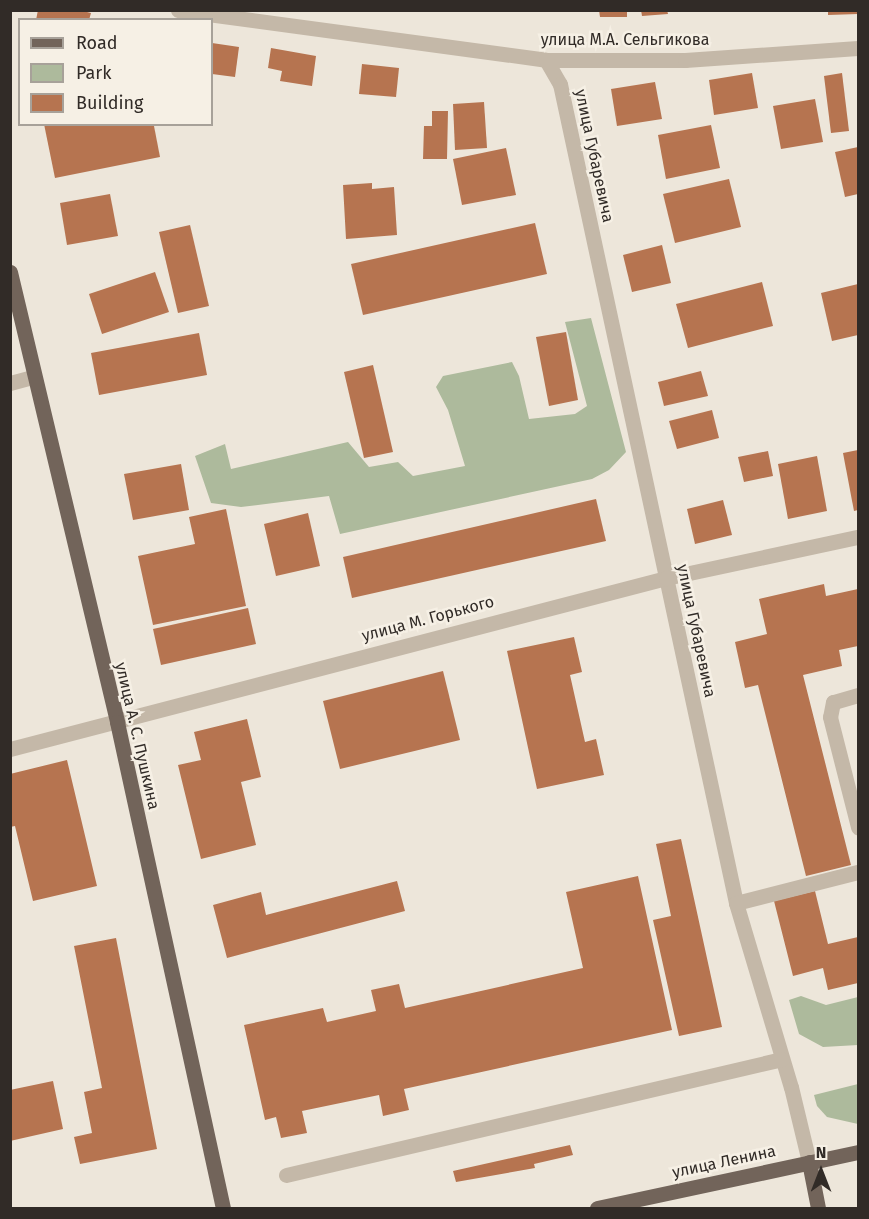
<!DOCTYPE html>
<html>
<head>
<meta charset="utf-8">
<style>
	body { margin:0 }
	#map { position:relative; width:869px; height:1219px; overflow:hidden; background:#ede6da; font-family:"Fira Sans",sans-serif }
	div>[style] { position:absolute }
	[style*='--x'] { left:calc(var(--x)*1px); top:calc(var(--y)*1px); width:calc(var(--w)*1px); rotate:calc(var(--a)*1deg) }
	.green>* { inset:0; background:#adba9c }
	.building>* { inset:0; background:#b67450 }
	.minor>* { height:15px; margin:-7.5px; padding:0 7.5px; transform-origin:7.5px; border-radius:7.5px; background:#c4b8a8 }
	.major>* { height:15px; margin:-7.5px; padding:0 7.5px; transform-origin:7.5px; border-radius:7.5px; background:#72645a }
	span { translate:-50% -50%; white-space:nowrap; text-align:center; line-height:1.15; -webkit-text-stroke:5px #f6f0e5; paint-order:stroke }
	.street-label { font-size:16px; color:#312b27 }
	.frame { position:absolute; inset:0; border:12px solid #312b27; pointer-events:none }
	.legend { position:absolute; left:18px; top:18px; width:195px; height:108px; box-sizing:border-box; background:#f6f0e5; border:2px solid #a7a199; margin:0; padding:8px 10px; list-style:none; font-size:18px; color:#312b27 }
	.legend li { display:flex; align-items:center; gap:12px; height:30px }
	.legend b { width:30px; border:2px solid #a7a199 }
	.north { position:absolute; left:791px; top:1141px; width:60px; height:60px; -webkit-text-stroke:4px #f6f0e5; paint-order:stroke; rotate:0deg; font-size:16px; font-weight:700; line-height:24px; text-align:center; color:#312b27 }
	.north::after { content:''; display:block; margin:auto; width:21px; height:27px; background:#312b27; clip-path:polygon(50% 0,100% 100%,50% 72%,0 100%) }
</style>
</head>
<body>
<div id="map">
	<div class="green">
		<i style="clip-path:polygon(591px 318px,626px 452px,609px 470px,592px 479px,340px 534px,329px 496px,241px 507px,211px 503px,195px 456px,225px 444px,231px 469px,348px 442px,369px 467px,398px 462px,413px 476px,465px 466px,448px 410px,436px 387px,443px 376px,512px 362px,519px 376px,529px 419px,575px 414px,587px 406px,565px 322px)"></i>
		<i style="clip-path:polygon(801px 996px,826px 1005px,858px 997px,858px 1045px,823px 1047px,799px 1034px,789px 1000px)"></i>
		<i style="clip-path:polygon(858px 1084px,858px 1124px,827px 1117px,817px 1106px,814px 1095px)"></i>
	</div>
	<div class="building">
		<i style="clip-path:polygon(38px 10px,79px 10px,91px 13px,89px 20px,36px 20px)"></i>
		<i style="clip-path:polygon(599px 10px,627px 10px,627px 17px,600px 17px)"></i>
		<i style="clip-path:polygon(641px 10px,667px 10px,668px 14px,642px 16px)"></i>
		<i style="clip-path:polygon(828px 10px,858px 10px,858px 14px,828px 15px)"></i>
		<i style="clip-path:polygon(212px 43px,239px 47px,235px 77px,212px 74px)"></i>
		<i style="clip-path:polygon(271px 48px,316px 56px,312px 86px,280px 81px,282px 71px,268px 68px)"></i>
		<i style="clip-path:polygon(362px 64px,399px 68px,396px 97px,359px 94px)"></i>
		<i style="clip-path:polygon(752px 73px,758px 108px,714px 115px,709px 80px)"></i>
		<i style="clip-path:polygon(842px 73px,849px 131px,831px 133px,824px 76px)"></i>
		<i style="clip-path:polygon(655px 82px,662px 119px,617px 126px,611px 89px)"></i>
		<i style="clip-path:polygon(815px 99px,823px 142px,781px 149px,773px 106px)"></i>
		<i style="clip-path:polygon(484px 102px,487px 148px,455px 150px,453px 104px)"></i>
		<i style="clip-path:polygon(432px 111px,448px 111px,447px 159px,423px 159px,424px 126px,432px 126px)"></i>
		<i style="clip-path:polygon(44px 124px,154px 126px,160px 157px,55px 178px)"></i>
		<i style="clip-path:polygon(711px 125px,720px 168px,666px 179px,658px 135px)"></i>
		<i style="clip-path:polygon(858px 147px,858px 194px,845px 197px,835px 152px)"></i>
		<i style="clip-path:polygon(506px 148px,516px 195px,462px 205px,453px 159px)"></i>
		<i style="clip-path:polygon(729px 179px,741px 227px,675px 243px,663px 194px)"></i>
		<i style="clip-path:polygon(372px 183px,372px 189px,394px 187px,397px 235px,346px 239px,343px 185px)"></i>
		<i style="clip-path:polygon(110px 194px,118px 236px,67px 245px,60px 203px)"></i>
		<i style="clip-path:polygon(535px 223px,547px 274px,363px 315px,351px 264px)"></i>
		<i style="clip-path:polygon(190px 225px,209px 306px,178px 313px,159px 232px)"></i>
		<i style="clip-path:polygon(662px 245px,671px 283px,632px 292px,623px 255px)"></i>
		<i style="clip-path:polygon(155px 272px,169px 312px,102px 334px,89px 294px)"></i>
		<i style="clip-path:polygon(762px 282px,773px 326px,688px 348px,676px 304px)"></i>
		<i style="clip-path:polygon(858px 284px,858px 335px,832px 341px,821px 293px)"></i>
		<i style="clip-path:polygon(566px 332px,578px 400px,549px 406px,536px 337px)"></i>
		<i style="clip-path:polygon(199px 333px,207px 375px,99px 395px,91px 353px)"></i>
		<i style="clip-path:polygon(373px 365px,393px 452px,364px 458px,344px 372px)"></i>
		<i style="clip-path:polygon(701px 371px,708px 396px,664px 406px,658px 382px)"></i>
		<i style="clip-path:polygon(712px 410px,719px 438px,677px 449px,669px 421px)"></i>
		<i style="clip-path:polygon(858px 450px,858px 510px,854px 511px,843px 453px)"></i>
		<i style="clip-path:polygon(768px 451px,773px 476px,744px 482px,738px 457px)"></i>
		<i style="clip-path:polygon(817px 456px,827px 511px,788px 519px,778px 464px)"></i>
		<i style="clip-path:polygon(181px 464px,189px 510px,133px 520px,124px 474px)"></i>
		<i style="clip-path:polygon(596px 499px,606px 541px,352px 598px,343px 557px)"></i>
		<i style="clip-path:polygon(723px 500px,732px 535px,695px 544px,687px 509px)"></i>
		<i style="clip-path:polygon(226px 509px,246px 606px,153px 625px,138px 556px,195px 544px,189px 517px)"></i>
		<i style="clip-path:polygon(308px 513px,320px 566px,276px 576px,264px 524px)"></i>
		<i style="clip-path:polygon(824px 584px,826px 596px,858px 589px,858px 646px,839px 650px,842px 666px,803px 675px,851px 865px,806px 876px,758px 685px,745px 688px,735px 642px,767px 634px,759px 599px)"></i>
		<i style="clip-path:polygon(248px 608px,256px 644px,161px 665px,153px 629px)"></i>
		<i style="clip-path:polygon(574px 637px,582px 672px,570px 675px,585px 742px,596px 739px,604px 775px,537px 789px,507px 651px)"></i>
		<i style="clip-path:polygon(443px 671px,460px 740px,340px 769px,323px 701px)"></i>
		<i style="clip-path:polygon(247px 719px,261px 777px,241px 782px,256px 845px,201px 859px,178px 765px,201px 760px,194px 732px)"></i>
		<i style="clip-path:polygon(67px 760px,97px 886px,33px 901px,15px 826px,10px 827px,10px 774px)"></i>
		<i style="clip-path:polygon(681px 839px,722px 1027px,679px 1036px,653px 920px,671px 916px,656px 844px)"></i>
		<i style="clip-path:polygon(638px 876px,672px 1030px,404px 1089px,409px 1110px,383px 1116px,379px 1095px,302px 1111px,307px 1133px,281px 1138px,276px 1117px,265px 1120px,244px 1025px,323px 1008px,327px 1022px,376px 1011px,371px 990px,399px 984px,405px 1008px,583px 968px,566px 892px)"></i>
		<i style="clip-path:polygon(397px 881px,405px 911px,227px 958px,213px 905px,261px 892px,266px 915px)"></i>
		<i style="clip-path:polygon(815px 891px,828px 944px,858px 937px,858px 983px,828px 990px,823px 968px,793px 976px,774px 901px)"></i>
		<i style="clip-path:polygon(116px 938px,157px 1149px,80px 1164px,74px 1137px,92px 1133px,84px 1092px,102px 1088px,74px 946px)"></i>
		<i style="clip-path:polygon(53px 1081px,63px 1129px,10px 1141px,10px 1090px)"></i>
		<i style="clip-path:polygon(570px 1145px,573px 1155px,534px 1164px,535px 1168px,456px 1182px,453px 1171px)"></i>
	</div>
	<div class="minor">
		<i style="--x:178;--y:10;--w:371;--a:7.7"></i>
		<i style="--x:546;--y:60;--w:139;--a:0"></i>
		<i style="--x:685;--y:60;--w:173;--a:-4"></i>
		<i style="--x:546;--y:60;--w:28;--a:60"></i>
		<i style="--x:560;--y:84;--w:838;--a:77.87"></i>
		<i style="--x:736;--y:903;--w:192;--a:73.4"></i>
		<i style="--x:791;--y:1087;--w:77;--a:76.5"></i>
		<i style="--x:10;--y:383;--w:24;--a:-15"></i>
		<i style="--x:858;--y:695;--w:26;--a:164"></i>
		<i style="--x:833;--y:702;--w:15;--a:101"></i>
		<i style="--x:830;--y:717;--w:114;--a:75.7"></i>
		<i style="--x:10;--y:749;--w:678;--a:-14.61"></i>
		<i style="--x:666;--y:578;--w:196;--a:-12.1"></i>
		<i style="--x:736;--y:903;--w:126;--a:-14.3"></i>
		<i style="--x:286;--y:1175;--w:509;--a:-13.16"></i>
	</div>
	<div class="major">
		<i style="--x:10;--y:272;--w:463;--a:76.6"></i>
		<i style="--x:117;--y:722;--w:497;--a:77.7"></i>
		<i style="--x:809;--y:1162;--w:47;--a:78.9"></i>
		<i style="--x:597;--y:1208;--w:267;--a:-12.1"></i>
	</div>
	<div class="street-label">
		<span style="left:625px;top:40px">улица М.А. Сельгикова</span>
		<span style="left:594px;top:156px;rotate:78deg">улица Губаревича</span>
		<span style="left:428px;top:619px;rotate:-15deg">улица М. Горького</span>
		<span style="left:696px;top:631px;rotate:78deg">улица Губаревича</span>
		<span style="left:137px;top:736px;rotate:77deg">улица А. С. Пушкина</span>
		<span style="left:724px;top:1162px;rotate:-12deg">улица Ленина</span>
	</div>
	<div class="frame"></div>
	<ul class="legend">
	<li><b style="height:8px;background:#72645a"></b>Road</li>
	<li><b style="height:16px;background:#adba9c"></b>Park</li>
	<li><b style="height:16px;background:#b67450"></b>Building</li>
	</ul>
	<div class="north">N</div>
</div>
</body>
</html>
